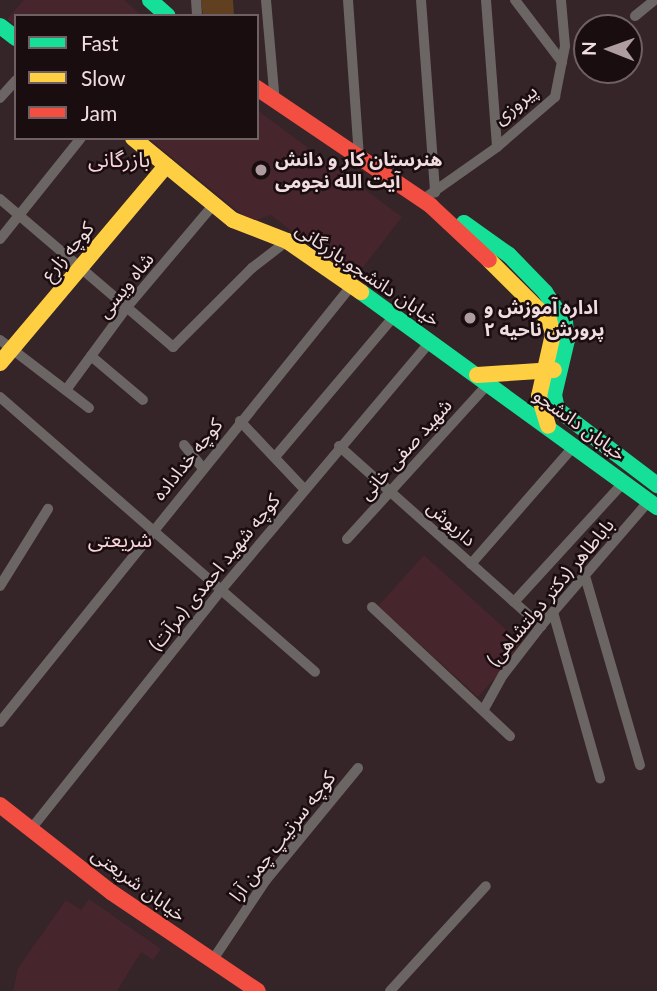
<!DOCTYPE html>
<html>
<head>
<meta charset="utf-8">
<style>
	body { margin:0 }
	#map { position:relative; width:657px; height:991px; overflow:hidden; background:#352428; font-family:Lato,"Noto Sans Arabic",sans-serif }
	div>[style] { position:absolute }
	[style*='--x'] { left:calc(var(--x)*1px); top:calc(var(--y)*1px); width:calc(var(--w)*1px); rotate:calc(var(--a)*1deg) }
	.built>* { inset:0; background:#46252d }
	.green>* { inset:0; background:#614021 }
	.street>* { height:10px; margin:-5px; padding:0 5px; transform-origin:5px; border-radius:5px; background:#6b6564 }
	.fast>* { height:16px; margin:-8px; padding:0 8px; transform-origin:8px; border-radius:8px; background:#16e098 }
	.slow>* { height:16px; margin:-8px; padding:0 8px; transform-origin:8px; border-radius:8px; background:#ffcf43 }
	.jam>* { height:16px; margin:-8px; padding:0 8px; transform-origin:8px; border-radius:8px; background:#f24e42 }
	.dots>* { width:19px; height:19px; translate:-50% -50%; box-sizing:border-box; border:4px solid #190d0f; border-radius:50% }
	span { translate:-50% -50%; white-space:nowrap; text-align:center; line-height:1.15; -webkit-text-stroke:5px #190d0f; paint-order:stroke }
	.street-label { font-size:19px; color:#f1dde0 }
	.poi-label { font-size:19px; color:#f1dde0; font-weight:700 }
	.left { translate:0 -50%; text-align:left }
	.neighbourhood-label { font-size:21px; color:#fbd4db }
	.legend { position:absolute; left:14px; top:14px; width:245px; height:126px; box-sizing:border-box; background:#190d0f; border:2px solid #6f6063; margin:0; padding:9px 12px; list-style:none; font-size:21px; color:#f1dde0 }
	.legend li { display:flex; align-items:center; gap:14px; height:35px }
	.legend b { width:35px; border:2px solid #6f6063 }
	.north { position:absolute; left:573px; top:14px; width:70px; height:70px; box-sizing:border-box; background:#190d0f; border:2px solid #6f6063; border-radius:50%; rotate:271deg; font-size:19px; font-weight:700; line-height:28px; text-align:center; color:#f1dde0 }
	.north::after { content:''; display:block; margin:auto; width:24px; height:32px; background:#af9ca0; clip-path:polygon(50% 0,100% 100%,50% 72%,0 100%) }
</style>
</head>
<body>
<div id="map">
	<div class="built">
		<i style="clip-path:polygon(24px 0,124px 0,142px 16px,16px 16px,16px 27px,7px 19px)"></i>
		<i style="clip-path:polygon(257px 110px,402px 217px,354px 279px,271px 215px,251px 222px,148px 138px,257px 138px)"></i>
		<i style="clip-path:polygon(424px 555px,524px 646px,478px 697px,378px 606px)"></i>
		<i style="clip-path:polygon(89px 899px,161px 949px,153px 960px,141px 952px,117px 991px,13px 991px,18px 968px,66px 900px,81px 910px)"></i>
	</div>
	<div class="green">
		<i style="clip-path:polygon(201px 0,233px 0,234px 16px,203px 16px)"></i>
	</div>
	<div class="street">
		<i style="--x:196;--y:0;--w:16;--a:86"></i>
		<i style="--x:266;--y:0;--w:102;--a:85"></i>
		<i style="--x:348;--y:0;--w:157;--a:86"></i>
		<i style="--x:421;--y:0;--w:193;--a:85.8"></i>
		<i style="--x:486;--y:0;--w:147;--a:85.7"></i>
		<i style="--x:515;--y:0;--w:78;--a:52.8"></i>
		<i style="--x:635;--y:16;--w:26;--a:-39"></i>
		<i style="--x:0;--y:98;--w:24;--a:-48"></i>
		<i style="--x:0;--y:199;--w:228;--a:40.5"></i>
		<i style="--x:173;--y:347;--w:112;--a:-45"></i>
		<i style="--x:252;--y:268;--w:44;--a:-37.6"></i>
		<i style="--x:422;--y:200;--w:92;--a:-35.2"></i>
		<i style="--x:497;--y:147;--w:77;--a:-40.8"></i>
		<i style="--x:555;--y:97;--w:52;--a:-78.9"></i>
		<i style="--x:565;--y:46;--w:46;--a:-95"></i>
		<i style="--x:0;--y:239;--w:129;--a:-51.3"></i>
		<i style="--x:0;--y:340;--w:112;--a:37.4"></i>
		<i style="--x:91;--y:356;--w:68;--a:40.2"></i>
		<i style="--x:66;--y:390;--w:103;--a:-53.7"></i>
		<i style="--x:127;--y:307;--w:135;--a:-49.8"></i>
		<i style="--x:0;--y:397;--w:418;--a:41.1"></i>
		<i style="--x:240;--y:421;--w:93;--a:46.7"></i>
		<i style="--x:184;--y:445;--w:28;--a:51"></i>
		<i style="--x:339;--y:446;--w:271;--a:41.7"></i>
		<i style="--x:275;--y:457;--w:185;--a:-49.8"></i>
		<i style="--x:347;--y:539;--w:211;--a:-47.7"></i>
		<i style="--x:471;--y:564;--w:157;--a:-48.9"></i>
		<i style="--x:585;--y:576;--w:197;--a:73.8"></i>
		<i style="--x:0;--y:586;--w:91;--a:-58.1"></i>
		<i style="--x:514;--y:602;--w:163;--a:-47.5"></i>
		<i style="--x:372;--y:607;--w:189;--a:43.1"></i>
		<i style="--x:553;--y:612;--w:173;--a:74.2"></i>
		<i style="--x:484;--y:709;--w:39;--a:-61"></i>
		<i style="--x:503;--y:675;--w:62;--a:-52.2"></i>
		<i style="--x:541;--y:626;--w:165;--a:-49.2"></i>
		<i style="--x:0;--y:722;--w:561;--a:-51.15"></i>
		<i style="--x:31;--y:829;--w:305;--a:-51.5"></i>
		<i style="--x:221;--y:590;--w:324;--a:-49.9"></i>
		<i style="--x:212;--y:961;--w:97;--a:-56.3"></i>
		<i style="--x:266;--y:880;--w:145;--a:-50.6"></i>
		<i style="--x:390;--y:991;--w:142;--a:-47.6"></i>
	</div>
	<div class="fast">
		<i style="--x:150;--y:0;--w:24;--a:42"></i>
		<i style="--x:0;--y:26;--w:20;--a:37"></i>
		<i style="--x:464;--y:223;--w:55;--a:35.4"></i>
		<i style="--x:509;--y:255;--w:52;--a:45.8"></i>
		<i style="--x:545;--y:292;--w:37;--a:57"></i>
		<i style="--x:565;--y:323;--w:17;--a:83"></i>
		<i style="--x:567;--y:340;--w:57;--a:103.3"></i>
		<i style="--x:554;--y:395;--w:14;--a:78"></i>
		<i style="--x:557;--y:409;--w:126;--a:37.2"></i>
		<i style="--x:361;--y:292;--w:366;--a:36"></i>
	</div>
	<div class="slow">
		<i style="--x:133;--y:138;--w:129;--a:39.4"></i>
		<i style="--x:233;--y:220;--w:58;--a:21.3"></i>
		<i style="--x:287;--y:241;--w:90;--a:34.6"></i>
		<i style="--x:489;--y:260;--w:85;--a:45"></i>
		<i style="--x:549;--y:320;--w:15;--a:74"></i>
		<i style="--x:553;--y:334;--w:64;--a:102.7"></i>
		<i style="--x:539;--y:396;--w:31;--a:73"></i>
		<i style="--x:0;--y:363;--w:258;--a:-49.9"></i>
		<i style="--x:477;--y:375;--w:77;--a:-3.7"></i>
	</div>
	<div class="jam">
		<i style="--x:257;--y:88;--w:210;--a:34.1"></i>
		<i style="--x:431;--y:206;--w:79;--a:43"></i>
		<i style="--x:0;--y:805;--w:141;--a:38.1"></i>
		<i style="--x:111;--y:892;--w:177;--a:34"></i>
	</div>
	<div class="dots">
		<i style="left:261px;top:170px;background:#af9ca0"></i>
		<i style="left:470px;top:318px;background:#af9ca0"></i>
	</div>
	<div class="street-label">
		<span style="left:515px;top:104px;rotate:-40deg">پیروزی</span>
		<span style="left:67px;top:251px;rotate:-50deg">کوچه زارع</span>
		<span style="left:368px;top:274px;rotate:34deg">خیابان دانشجو.بازرگانی</span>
		<span style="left:125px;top:285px;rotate:-51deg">شاه ویسی</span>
		<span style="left:580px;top:424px;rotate:36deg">خیابان دانشجو</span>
		<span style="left:405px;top:449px;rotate:-48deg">شهید صفی خانی</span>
		<span style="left:187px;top:459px;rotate:-51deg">کوچه خداداده</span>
		<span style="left:452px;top:523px;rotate:42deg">داریوش</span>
		<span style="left:214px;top:572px;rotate:-51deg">کوچه شهید احمدی (مرآت)</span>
		<span style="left:550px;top:592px;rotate:-50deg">باباطاهر (دکتر دولتشاهی)</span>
		<span style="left:282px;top:836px;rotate:-52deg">کوچه سرتیپ چمن آرا</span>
		<span style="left:139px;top:884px;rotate:36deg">خیابان شریعتی</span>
	</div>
	<div class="poi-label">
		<span class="left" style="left:275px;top:170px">هنرستان کار و دانش<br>آیت الله نجومی</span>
		<span class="left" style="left:484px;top:318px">اداره آموزش و<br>پرورش ناحیه ۲</span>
	</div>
	<div class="neighbourhood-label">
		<span style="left:119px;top:159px">بازرگانی</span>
		<span style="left:120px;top:539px">شریعتی</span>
	</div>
	<ul class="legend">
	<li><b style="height:9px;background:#16e098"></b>Fast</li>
	<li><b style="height:9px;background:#ffcf43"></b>Slow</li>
	<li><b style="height:9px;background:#f24e42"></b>Jam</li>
	</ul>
	<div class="north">N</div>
</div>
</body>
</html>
